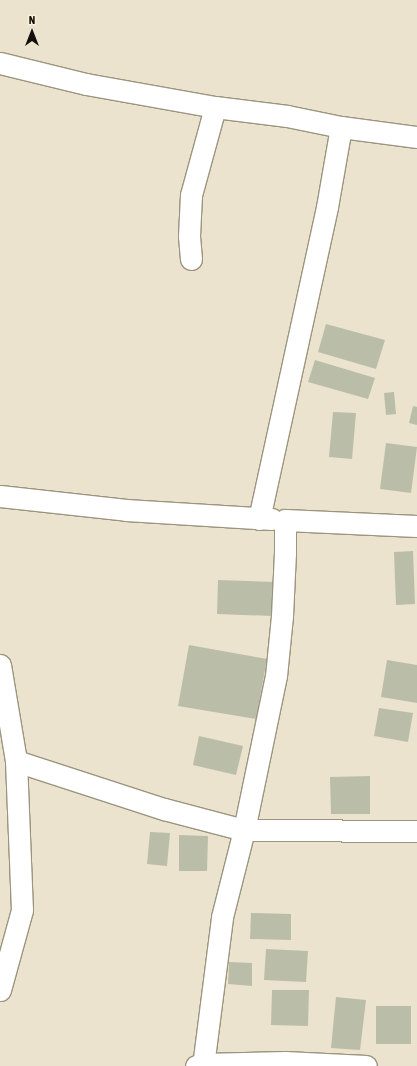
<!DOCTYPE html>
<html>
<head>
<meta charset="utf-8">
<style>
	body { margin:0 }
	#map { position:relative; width:417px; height:1066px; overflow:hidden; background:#ebe3cd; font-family:"Asap Condensed",sans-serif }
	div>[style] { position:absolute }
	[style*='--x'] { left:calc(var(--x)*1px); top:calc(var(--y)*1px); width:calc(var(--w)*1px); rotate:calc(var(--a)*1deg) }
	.building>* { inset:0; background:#babea9 }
	.roads { filter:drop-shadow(1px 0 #9b947f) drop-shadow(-1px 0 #9b947f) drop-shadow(0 1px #9b947f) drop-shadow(0 -1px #9b947f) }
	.minor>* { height:21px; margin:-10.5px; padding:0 10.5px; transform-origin:10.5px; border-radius:10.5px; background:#fff }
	span { translate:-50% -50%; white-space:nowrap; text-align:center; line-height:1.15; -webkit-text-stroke:3px #f9f1da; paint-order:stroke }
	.north { position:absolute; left:12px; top:12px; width:40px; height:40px; -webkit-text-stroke:3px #f9f1da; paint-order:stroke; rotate:0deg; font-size:11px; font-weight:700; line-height:16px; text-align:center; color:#110f07 }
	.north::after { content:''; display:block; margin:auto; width:14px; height:18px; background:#110f07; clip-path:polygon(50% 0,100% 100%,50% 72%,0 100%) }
</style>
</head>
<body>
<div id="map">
	<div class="building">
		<i style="clip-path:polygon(326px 324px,385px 340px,376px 369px,318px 352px)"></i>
		<i style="clip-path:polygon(315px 360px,375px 378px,368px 399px,308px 382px)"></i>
		<i style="clip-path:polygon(394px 392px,396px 414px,386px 415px,384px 393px)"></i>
		<i style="clip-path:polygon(413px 406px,417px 407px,417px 425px,409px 423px)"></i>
		<i style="clip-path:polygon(333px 412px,356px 413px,352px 459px,329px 457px)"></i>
		<i style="clip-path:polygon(386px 443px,417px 447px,411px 493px,380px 489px)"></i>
		<i style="clip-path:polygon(413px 551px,415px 604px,396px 605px,394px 552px)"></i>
		<i style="clip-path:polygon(218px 580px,275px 582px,273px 616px,217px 614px)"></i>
		<i style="clip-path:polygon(189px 645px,267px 659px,256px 719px,178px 706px)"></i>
		<i style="clip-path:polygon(387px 660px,417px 665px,417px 703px,381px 697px)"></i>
		<i style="clip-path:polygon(379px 708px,413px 713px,408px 742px,374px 736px)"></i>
		<i style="clip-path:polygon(199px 736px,243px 746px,236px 775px,193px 765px)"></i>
		<i style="clip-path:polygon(370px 776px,370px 814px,331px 814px,330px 777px)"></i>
		<i style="clip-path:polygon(150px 832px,170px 833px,167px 866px,147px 864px)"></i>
		<i style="clip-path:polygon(179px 835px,208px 836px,207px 871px,179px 871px)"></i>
		<i style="clip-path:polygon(251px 913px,291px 914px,291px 940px,250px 939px)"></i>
		<i style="clip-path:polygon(266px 949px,308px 951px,306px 982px,264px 980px)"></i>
		<i style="clip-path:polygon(229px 962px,252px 963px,252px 986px,228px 984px)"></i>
		<i style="clip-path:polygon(272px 990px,309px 990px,308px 1026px,271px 1025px)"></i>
		<i style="clip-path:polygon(336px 997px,366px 1000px,360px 1050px,331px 1048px)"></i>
		<i style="clip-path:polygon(376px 1006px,411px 1006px,411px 1044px,376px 1044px)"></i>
	</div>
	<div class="roads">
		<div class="minor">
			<i style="--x:0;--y:63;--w:89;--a:13.7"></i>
			<i style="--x:86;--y:84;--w:131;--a:10.1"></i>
			<i style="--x:215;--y:107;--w:73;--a:7.1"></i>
			<i style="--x:287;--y:116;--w:55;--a:11.5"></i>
			<i style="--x:341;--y:127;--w:77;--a:7.5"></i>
			<i style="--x:191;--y:259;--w:23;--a:-95"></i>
			<i style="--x:189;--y:236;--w:41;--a:-87.2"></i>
			<i style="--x:191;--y:195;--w:91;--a:-74.7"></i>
			<i style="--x:0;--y:496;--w:127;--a:6.3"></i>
			<i style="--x:126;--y:510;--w:146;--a:3.5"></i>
			<i style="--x:259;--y:519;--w:319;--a:-77.7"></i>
			<i style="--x:327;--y:207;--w:81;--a:-80.1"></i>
			<i style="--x:0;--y:665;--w:97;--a:80.5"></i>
			<i style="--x:16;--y:761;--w:149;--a:87.7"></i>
			<i style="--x:22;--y:910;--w:83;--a:105.4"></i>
			<i style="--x:16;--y:761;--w:156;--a:18"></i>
			<i style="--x:164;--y:809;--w:83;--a:14.7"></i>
			<i style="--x:244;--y:830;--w:173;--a:0.3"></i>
			<i style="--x:196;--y:1066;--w:7;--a:-16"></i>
			<i style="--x:203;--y:1064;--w:82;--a:-1.4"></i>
			<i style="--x:285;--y:1062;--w:81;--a:2.8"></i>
			<i style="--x:203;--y:1066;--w:150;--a:-82.7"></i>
			<i style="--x:222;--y:917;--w:90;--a:-75.8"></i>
			<i style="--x:244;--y:830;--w:157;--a:-78.3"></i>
			<i style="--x:276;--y:676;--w:60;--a:-84.3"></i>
			<i style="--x:282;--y:616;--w:63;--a:-87.3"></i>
			<i style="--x:285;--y:553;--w:33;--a:-90"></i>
			<i style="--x:285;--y:520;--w:132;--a:2.6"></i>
		</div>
	</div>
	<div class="north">N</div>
</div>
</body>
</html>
